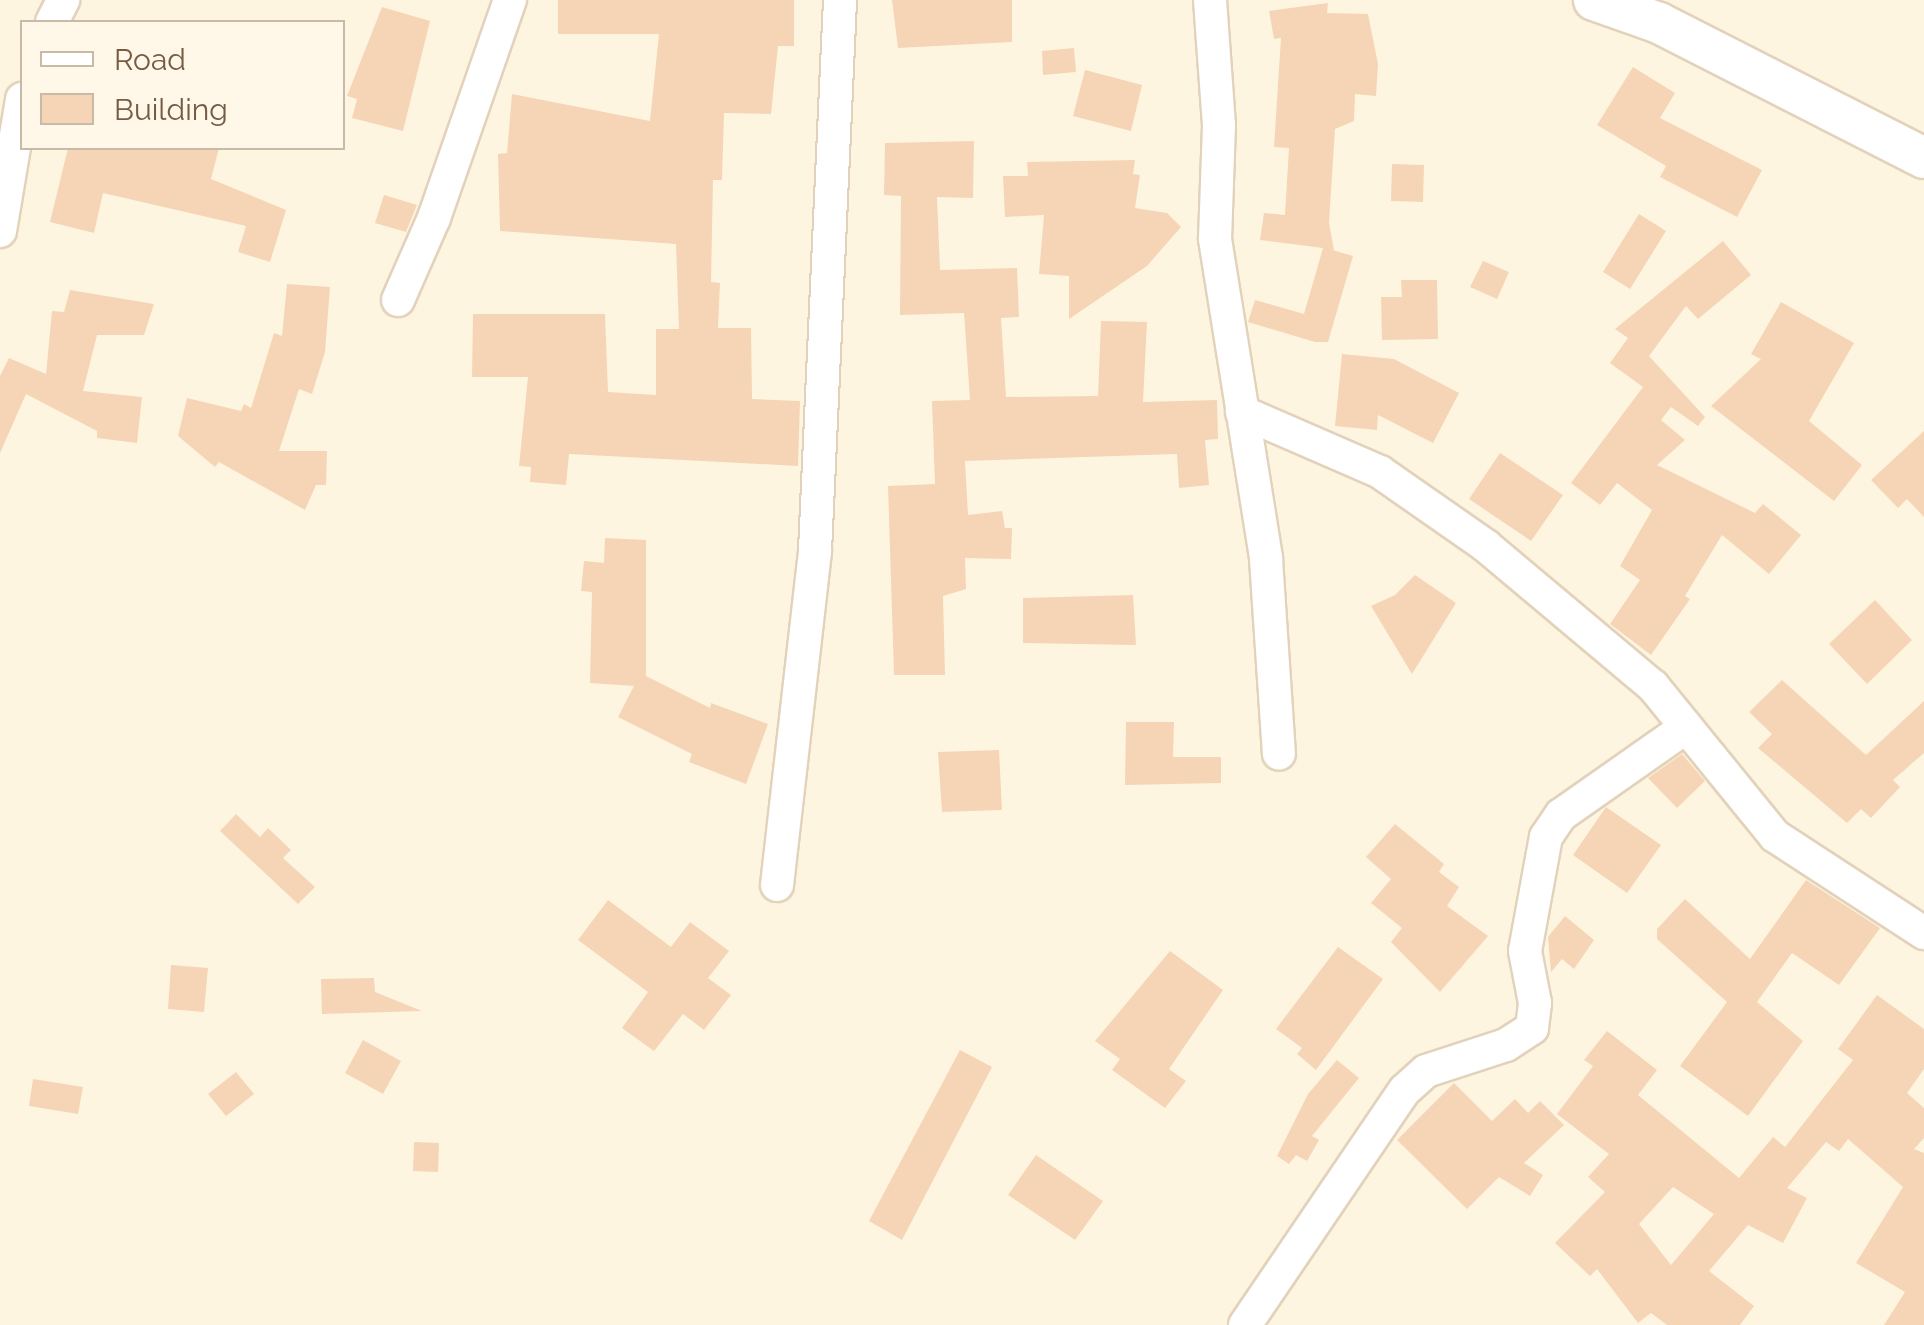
<!DOCTYPE html>
<html>
<head>
<meta charset="utf-8">
<style>
	body { margin:0 }
	#map { position:relative; width:1924px; height:1325px; overflow:hidden; background:#fef5e0; font-family:Raleway,sans-serif }
	div>[style] { position:absolute }
	[style*='--x'] { left:calc(var(--x)*1px); top:calc(var(--y)*1px); width:calc(var(--w)*1px); rotate:calc(var(--a)*1deg) }
	.building>* { inset:0; background:#f5d5b6 }
	.roads { filter:drop-shadow(2px 0 #e3d2bb) drop-shadow(-2px 0 #e3d2bb) drop-shadow(0 2px #e3d2bb) drop-shadow(0 -2px #e3d2bb) }
	.minor>* { height:32px; margin:-16px; padding:0 16px; transform-origin:16px; border-radius:16px; background:#fff }
	.tertiary>* { height:40px; margin:-20px; padding:0 20px; transform-origin:20px; border-radius:20px; background:#fff }
	span { translate:-50% -50%; white-space:nowrap; text-align:center; line-height:1.15; -webkit-text-stroke:9px #fff8e8; paint-order:stroke }
	.legend { position:absolute; left:20px; top:20px; width:325px; height:130px; box-sizing:border-box; background:#fff8e8; border:2px solid #c9baa7; margin:0; padding:12px 18px; list-style:none; font-size:30px; color:#775c45 }
	.legend li { display:flex; align-items:center; gap:20px; height:50px }
	.legend b { width:50px; border:2px solid #c9baa7 }
</style>
</head>
<body>
<div id="map">
	<div class="building">
		<i style="clip-path:polygon(558px 0,794px 0,794px 46px,778px 46px,771px 114px,724px 113px,722px 180px,713px 180px,711px 282px,720px 283px,718px 328px,751px 328px,752px 399px,800px 401px,798px 466px,569px 454px,566px 485px,530px 482px,531px 467px,519px 466px,528px 377px,472px 377px,473px 314px,605px 314px,608px 392px,656px 395px,656px 329px,679px 329px,676px 244px,500px 231px,498px 154px,507px 153px,512px 94px,650px 121px,659px 34px,558px 34px)"></i>
		<i style="clip-path:polygon(892px 0,1012px 0,1012px 42px,898px 48px)"></i>
		<i style="clip-path:polygon(1328px 3px,1327px 13px,1368px 14px,1378px 64px,1376px 96px,1355px 94px,1354px 121px,1335px 129px,1329px 223px,1334px 250px,1329px 249px,1353px 256px,1328px 342px,1315px 342px,1248px 322px,1255px 300px,1304px 314px,1323px 248px,1260px 240px,1264px 213px,1285px 215px,1289px 148px,1274px 147px,1281px 38px,1274px 39px,1269px 11px)"></i>
		<i style="clip-path:polygon(382px 7px,430px 21px,403px 131px,352px 118px,357px 99px,347px 96px)"></i>
		<i style="clip-path:polygon(1074px 48px,1076px 72px,1043px 75px,1042px 51px)"></i>
		<i style="clip-path:polygon(1633px 67px,1675px 93px,1660px 118px,1762px 170px,1737px 217px,1660px 177px,1666px 166px,1597px 125px)"></i>
		<i style="clip-path:polygon(1085px 70px,1142px 85px,1131px 131px,1073px 116px)"></i>
		<i style="clip-path:polygon(974px 141px,973px 198px,937px 197px,940px 270px,1017px 268px,1019px 317px,1001px 318px,1006px 397px,1098px 396px,1101px 321px,1147px 322px,1143px 402px,1217px 400px,1218px 439px,1205px 440px,1209px 485px,1179px 488px,1177px 454px,965px 461px,968px 515px,1002px 511px,1005px 528px,1012px 528px,1011px 559px,965px 558px,966px 589px,943px 596px,945px 675px,894px 675px,888px 486px,935px 484px,932px 401px,970px 400px,964px 313px,900px 315px,901px 196px,884px 195px,885px 143px)"></i>
		<i style="clip-path:polygon(68px 148px,219px 148px,211px 179px,286px 210px,270px 262px,238px 252px,246px 226px,103px 193px,94px 233px,50px 222px)"></i>
		<i style="clip-path:polygon(1135px 160px,1133px 174px,1140px 175px,1135px 208px,1167px 213px,1181px 227px,1147px 266px,1069px 319px,1069px 276px,1039px 274px,1044px 215px,1005px 217px,1003px 176px,1028px 176px,1027px 162px)"></i>
		<i style="clip-path:polygon(1392px 164px,1424px 165px,1423px 202px,1391px 201px)"></i>
		<i style="clip-path:polygon(384px 195px,417px 205px,406px 232px,375px 223px)"></i>
		<i style="clip-path:polygon(1639px 214px,1666px 231px,1630px 289px,1603px 272px)"></i>
		<i style="clip-path:polygon(1723px 241px,1751px 275px,1698px 319px,1686px 306px,1649px 356px,1705px 417px,1698px 426px,1671px 407px,1661px 420px,1685px 440px,1657px 465px,1755px 513px,1763px 504px,1801px 535px,1769px 574px,1722px 535px,1685px 596px,1690px 599px,1651px 655px,1610px 624px,1640px 580px,1620px 566px,1652px 510px,1617px 483px,1600px 505px,1571px 483px,1643px 387px,1610px 363px,1628px 338px,1615px 329px)"></i>
		<i style="clip-path:polygon(1483px 261px,1509px 272px,1497px 299px,1470px 287px)"></i>
		<i style="clip-path:polygon(1401px 280px,1437px 280px,1438px 339px,1382px 340px,1381px 297px,1402px 297px)"></i>
		<i style="clip-path:polygon(287px 284px,330px 287px,325px 352px,312px 394px,299px 389px,279px 451px,327px 451px,326px 485px,316px 485px,305px 510px,219px 462px,215px 467px,178px 436px,187px 398px,241px 411px,244px 404px,251px 408px,274px 333px,282px 336px)"></i>
		<i style="clip-path:polygon(70px 290px,154px 304px,144px 335px,97px 335px,83px 391px,142px 397px,137px 443px,97px 438px,97px 431px,26px 394px,0 453px,0 376px,9px 358px,46px 374px,52px 311px,64px 312px)"></i>
		<i style="clip-path:polygon(1781px 302px,1854px 343px,1809px 421px,1862px 465px,1834px 501px,1711px 406px,1761px 359px,1751px 354px)"></i>
		<i style="clip-path:polygon(1342px 354px,1394px 359px,1459px 393px,1433px 443px,1378px 415px,1377px 430px,1335px 426px)"></i>
		<i style="clip-path:polygon(1924px 431px,1924px 517px,1907px 499px,1898px 508px,1871px 480px)"></i>
		<i style="clip-path:polygon(1500px 453px,1563px 495px,1531px 541px,1469px 499px)"></i>
		<i style="clip-path:polygon(605px 538px,646px 540px,646px 676px,710px 708px,711px 703px,768px 724px,746px 784px,689px 762px,692px 754px,618px 717px,634px 686px,590px 683px,592px 592px,581px 591px,584px 561px,604px 563px)"></i>
		<i style="clip-path:polygon(1415px 575px,1456px 603px,1412px 674px,1371px 606px,1395px 595px)"></i>
		<i style="clip-path:polygon(1133px 595px,1136px 645px,1023px 643px,1023px 598px)"></i>
		<i style="clip-path:polygon(1875px 600px,1912px 640px,1867px 684px,1829px 644px)"></i>
		<i style="clip-path:polygon(1782px 680px,1866px 755px,1924px 701px,1924px 753px,1893px 780px,1900px 787px,1871px 818px,1861px 809px,1847px 823px,1758px 748px,1772px 734px,1749px 712px)"></i>
		<i style="clip-path:polygon(1126px 722px,1174px 722px,1173px 757px,1221px 757px,1221px 783px,1125px 785px)"></i>
		<i style="clip-path:polygon(999px 750px,1002px 810px,942px 812px,938px 752px)"></i>
		<i style="clip-path:polygon(1682px 754px,1705px 781px,1677px 808px,1648px 778px)"></i>
		<i style="clip-path:polygon(1606px 807px,1661px 845px,1627px 893px,1573px 855px)"></i>
		<i style="clip-path:polygon(236px 814px,260px 837px,268px 828px,291px 850px,283px 858px,315px 887px,298px 904px,220px 831px)"></i>
		<i style="clip-path:polygon(1395px 824px,1444px 864px,1439px 872px,1459px 887px,1447px 906px,1488px 936px,1440px 992px,1391px 942px,1402px 928px,1371px 903px,1391px 879px,1366px 857px)"></i>
		<i style="clip-path:polygon(1806px 880px,1880px 928px,1839px 985px,1792px 953px,1757px 1002px,1803px 1041px,1748px 1116px,1680px 1066px,1727px 1002px,1657px 939px,1657px 929px,1685px 899px,1750px 959px)"></i>
		<i style="clip-path:polygon(608px 900px,671px 947px,690px 922px,729px 951px,708px 978px,731px 995px,704px 1030px,683px 1014px,654px 1051px,622px 1028px,648px 992px,578px 940px)"></i>
		<i style="clip-path:polygon(1565px 916px,1594px 940px,1574px 969px,1562px 959px,1551px 972px,1548px 937px)"></i>
		<i style="clip-path:polygon(1338px 947px,1383px 979px,1316px 1070px,1297px 1054px,1302px 1048px,1276px 1029px)"></i>
		<i style="clip-path:polygon(1170px 951px,1223px 990px,1169px 1069px,1186px 1081px,1165px 1108px,1112px 1070px,1120px 1059px,1095px 1041px)"></i>
		<i style="clip-path:polygon(171px 965px,208px 968px,204px 1012px,168px 1009px)"></i>
		<i style="clip-path:polygon(374px 978px,375px 992px,422px 1011px,322px 1014px,321px 979px)"></i>
		<i style="clip-path:polygon(evenodd,1877px 995px,1924px 1029px,1924px 1069px,1907px 1093px,1924px 1108px,1924px 1138px,1914px 1149px,1924px 1153px,1924px 1325px,1884px 1325px,1905px 1292px,1856px 1263px,1903px 1187px,1848px 1139px,1839px 1151px,1826px 1142px,1787px 1188px,1807px 1198px,1783px 1243px,1748px 1225px,1709px 1271px,1754px 1306px,1740px 1325px,1667px 1325px,1651px 1313px,1638px 1323px,1597px 1269px,1590px 1276px,1555px 1243px,1605px 1192px,1588px 1177px,1609px 1154px,1557px 1114px,1593px 1066px,1584px 1060px,1607px 1031px,1657px 1070px,1638px 1095px,1739px 1178px,1773px 1137px,1785px 1147px,1853px 1060px,1838px 1049px,1877px 995px,1673px 1187px,1714px 1214px,1671px 1265px,1639px 1224px,1673px 1187px)"></i>
		<i style="clip-path:polygon(363px 1040px,401px 1061px,383px 1094px,345px 1073px)"></i>
		<i style="clip-path:polygon(960px 1050px,992px 1067px,902px 1240px,869px 1221px)"></i>
		<i style="clip-path:polygon(1337px 1060px,1359px 1078px,1312px 1136px,1319px 1140px,1307px 1161px,1296px 1155px,1289px 1164px,1277px 1156px,1308px 1094px)"></i>
		<i style="clip-path:polygon(236px 1072px,254px 1094px,226px 1116px,208px 1094px)"></i>
		<i style="clip-path:polygon(33px 1079px,83px 1087px,78px 1114px,29px 1106px)"></i>
		<i style="clip-path:polygon(1454px 1083px,1492px 1121px,1515px 1099px,1528px 1113px,1540px 1101px,1564px 1125px,1524px 1163px,1543px 1175px,1530px 1196px,1499px 1177px,1467px 1209px,1397px 1140px)"></i>
		<i style="clip-path:polygon(414px 1142px,439px 1143px,438px 1172px,413px 1171px)"></i>
		<i style="clip-path:polygon(1036px 1155px,1103px 1201px,1075px 1240px,1008px 1195px)"></i>
	</div>
	<div class="roads">
		<div class="minor">
			<i style="--x:1210;--y:0;--w:125;--a:85.9"></i>
			<i style="--x:1219;--y:125;--w:114;--a:92"></i>
			<i style="--x:1215;--y:239;--w:324;--a:80.9"></i>
			<i style="--x:1266;--y:559;--w:195;--a:86.2"></i>
			<i style="--x:52;--y:22;--w:25;--a:-63"></i>
			<i style="--x:0;--y:231;--w:134;--a:-80.5"></i>
			<i style="--x:398;--y:300;--w:90;--a:-66.3"></i>
			<i style="--x:434;--y:218;--w:231;--a:-70.8"></i>
			<i style="--x:1242;--y:412;--w:150;--a:23.5"></i>
			<i style="--x:1380;--y:472;--w:129;--a:34.9"></i>
			<i style="--x:1486;--y:546;--w:218;--a:40"></i>
			<i style="--x:1653;--y:686;--w:193;--a:50.9"></i>
			<i style="--x:1775;--y:836;--w:178;--a:33.1"></i>
			<i style="--x:777;--y:885;--w:336;--a:-83.5"></i>
			<i style="--x:815;--y:551;--w:552;--a:-87.4"></i>
			<i style="--x:1245;--y:1325;--w:284;--a:-55.8"></i>
			<i style="--x:1405;--y:1090;--w:28;--a:-42"></i>
			<i style="--x:1426;--y:1071;--w:84;--a:-18"></i>
			<i style="--x:1506;--y:1045;--w:31;--a:-33"></i>
			<i style="--x:1532;--y:1028;--w:25;--a:-83"></i>
			<i style="--x:1535;--y:1003;--w:53;--a:-100.9"></i>
			<i style="--x:1525;--y:951;--w:116;--a:-79.6"></i>
			<i style="--x:1546;--y:837;--w:27;--a:-56"></i>
			<i style="--x:1561;--y:815;--w:153;--a:-35.1"></i>
		</div>
		<div class="tertiary">
			<i style="--x:1594;--y:0;--w:69;--a:19.5"></i>
			<i style="--x:1659;--y:23;--w:297;--a:27"></i>
		</div>
	</div>
	<ul class="legend">
	<li><b style="height:12px;background:#fff"></b>Road</li>
	<li><b style="height:28px;background:#f5d5b6"></b>Building</li>
	</ul>
</div>
</body>
</html>
